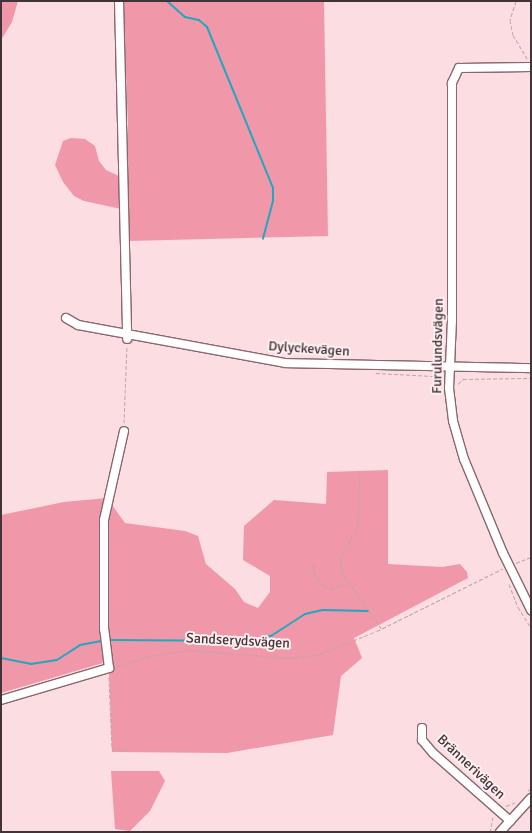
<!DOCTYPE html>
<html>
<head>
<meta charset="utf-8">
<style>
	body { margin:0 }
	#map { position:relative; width:532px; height:833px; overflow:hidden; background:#fcdde2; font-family:Signika,sans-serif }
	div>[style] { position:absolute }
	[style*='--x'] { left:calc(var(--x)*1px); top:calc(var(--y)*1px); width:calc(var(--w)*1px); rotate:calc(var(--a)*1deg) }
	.green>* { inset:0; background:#f197aa }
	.stream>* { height:2px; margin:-1px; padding:0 1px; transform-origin:1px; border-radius:1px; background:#21a8be }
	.path>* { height:1px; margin-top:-0.5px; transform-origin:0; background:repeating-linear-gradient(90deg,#bea5a9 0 4px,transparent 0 6px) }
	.roads { filter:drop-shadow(1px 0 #88676d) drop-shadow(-1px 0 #88676d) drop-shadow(0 1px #88676d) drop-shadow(0 -1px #88676d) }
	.street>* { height:8px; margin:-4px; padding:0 4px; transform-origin:4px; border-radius:4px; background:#fff }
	span { translate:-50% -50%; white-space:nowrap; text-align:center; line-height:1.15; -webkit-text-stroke:4px #ffeff1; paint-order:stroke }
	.street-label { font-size:14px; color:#423336 }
	.frame { position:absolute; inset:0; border:2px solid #423336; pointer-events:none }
</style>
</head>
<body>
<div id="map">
	<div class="green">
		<i style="clip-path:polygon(1px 1px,18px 1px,12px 22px,1px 40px)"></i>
		<i style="clip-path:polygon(123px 1px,324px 1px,328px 236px,128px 241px,128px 126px)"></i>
		<i style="clip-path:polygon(71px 138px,85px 139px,95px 146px,99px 161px,106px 170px,121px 177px,121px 209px,84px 201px,74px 196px,63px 182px,55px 165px,63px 141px)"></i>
		<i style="clip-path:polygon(388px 470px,388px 564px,442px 567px,460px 564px,467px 572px,468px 578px,354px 638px,362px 658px,341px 676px,333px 735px,227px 753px,112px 752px,109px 673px,103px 663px,1px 693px,1px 515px,64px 502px,107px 498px,125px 523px,185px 531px,198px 536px,206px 564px,235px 589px,244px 602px,258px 608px,270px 592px,270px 576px,243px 560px,244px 526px,274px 500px,326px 504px,327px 472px)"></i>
		<i style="clip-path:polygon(111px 771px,159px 771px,165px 781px,150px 811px,130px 831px,115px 829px)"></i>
	</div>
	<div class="stream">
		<i style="--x:167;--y:1;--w:24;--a:42"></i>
		<i style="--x:185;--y:17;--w:14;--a:12"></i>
		<i style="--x:199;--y:20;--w:11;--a:41"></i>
		<i style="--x:207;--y:27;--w:174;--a:67.7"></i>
		<i style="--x:273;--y:188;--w:13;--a:90"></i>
		<i style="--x:273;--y:201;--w:39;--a:105"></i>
		<i style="--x:111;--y:640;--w:141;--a:0.4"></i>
		<i style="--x:252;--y:641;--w:20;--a:-15"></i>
		<i style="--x:271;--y:636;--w:40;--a:-32.9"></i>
		<i style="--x:305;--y:614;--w:18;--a:-13"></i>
		<i style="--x:323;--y:610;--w:45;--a:1.3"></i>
		<i style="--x:1;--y:658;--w:31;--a:11"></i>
		<i style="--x:31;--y:664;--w:26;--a:-9"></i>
		<i style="--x:57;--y:660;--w:27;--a:-33"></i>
		<i style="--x:80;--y:645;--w:20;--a:-11"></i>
	</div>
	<div class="path">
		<i style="--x:516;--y:1;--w:20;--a:108"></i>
		<i style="--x:510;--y:20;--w:15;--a:79"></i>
		<i style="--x:513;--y:35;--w:29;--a:59"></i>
		<i style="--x:376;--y:373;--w:57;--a:3"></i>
		<i style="--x:433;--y:376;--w:10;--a:29"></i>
		<i style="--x:458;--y:384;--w:7;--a:-45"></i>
		<i style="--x:463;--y:379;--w:68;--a:-0.8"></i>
		<i style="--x:124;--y:423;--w:77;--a:-87.8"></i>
		<i style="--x:360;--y:473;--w:52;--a:92.2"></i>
		<i style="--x:358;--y:525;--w:38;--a:117"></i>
		<i style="--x:341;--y:559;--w:12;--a:90"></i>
		<i style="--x:341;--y:571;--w:70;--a:54.9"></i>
		<i style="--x:516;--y:563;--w:16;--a:-22"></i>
		<i style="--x:313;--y:564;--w:9;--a:84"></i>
		<i style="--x:314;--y:573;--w:16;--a:55"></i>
		<i style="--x:323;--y:586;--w:8;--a:23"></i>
		<i style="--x:330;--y:589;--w:19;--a:-16"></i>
		<i style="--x:509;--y:584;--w:25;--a:69"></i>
		<i style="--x:518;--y:607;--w:25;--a:58"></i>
		<i style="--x:117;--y:666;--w:34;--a:-17"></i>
		<i style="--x:149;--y:656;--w:40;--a:-8.5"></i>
		<i style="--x:189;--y:650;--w:100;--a:4.6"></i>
		<i style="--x:289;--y:658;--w:31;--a:-7"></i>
		<i style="--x:320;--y:654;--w:61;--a:-22"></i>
		<i style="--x:377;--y:631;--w:140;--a:-26.4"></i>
		<i style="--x:109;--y:677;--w:71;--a:87.6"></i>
		<i style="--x:112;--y:748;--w:15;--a:11"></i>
		<i style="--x:528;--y:791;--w:4;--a:-45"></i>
		<i style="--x:506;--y:806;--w:11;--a:-22"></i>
		<i style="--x:490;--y:832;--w:15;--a:-79"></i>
	</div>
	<div class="roads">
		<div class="street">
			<i style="--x:119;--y:1;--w:338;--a:88.6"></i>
			<i style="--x:531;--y:67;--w:72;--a:179.2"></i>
			<i style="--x:459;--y:68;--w:17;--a:115"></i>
			<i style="--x:452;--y:83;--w:237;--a:90"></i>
			<i style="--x:452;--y:320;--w:68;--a:92.5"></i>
			<i style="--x:449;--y:388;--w:33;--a:83"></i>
			<i style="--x:453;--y:421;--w:40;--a:74"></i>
			<i style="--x:464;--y:459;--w:102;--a:67.5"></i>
			<i style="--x:503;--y:553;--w:64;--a:63.8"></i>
			<i style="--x:66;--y:318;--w:14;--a:30"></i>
			<i style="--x:78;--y:325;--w:210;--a:10.4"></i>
			<i style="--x:285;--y:363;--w:246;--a:1.2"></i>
			<i style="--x:1;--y:700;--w:113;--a:-16.5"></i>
			<i style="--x:109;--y:668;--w:39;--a:-97"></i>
			<i style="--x:104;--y:629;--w:109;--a:-90"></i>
			<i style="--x:104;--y:520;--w:91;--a:-77.3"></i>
			<i style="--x:422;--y:728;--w:12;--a:90"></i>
			<i style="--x:422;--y:740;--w:17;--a:50"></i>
			<i style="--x:433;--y:753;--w:103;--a:41.4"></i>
			<i style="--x:500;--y:832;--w:46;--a:-47.6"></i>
		</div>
	</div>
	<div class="street-label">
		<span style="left:438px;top:346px;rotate:-89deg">Furulundsvägen</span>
		<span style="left:309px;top:349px;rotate:4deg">Dylyckevägen</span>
		<span style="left:238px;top:641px;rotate:3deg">Sandserydsvägen</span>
		<span style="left:471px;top:767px;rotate:43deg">Brännerivägen</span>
	</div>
	<div class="frame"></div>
</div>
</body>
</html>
